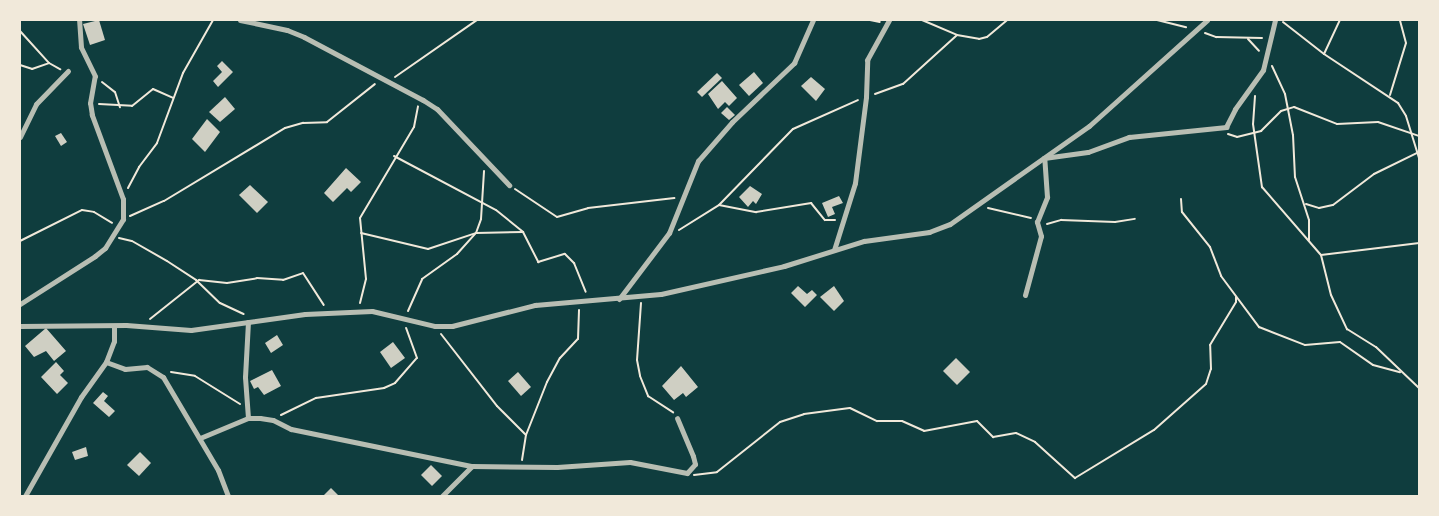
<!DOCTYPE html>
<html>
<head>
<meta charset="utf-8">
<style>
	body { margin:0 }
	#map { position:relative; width:1439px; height:516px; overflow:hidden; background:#0f3d3e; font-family:Poppins,sans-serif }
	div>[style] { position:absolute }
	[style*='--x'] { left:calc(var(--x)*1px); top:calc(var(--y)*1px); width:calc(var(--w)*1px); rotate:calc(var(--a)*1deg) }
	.building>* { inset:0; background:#cfcfc3 }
	.path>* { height:2px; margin:-1px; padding:0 1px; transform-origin:1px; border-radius:1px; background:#f1e9da }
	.minor>* { height:5px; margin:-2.5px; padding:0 2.5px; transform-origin:2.5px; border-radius:2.5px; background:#b8beb3 }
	span { translate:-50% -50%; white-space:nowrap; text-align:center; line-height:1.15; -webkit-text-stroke:4px #f1e9da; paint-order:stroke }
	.frame { position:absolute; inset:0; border:21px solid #f1e9da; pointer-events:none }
</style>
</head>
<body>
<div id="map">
	<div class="building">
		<i style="clip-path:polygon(99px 20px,105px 40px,90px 45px,83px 24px)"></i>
		<i style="clip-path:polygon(222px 61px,233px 72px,218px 87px,213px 81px,222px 72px,217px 66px)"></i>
		<i style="clip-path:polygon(754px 72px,763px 83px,749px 96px,739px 85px)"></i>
		<i style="clip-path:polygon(717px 73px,722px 78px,702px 97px,697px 92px)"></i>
		<i style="clip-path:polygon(811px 77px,825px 89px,816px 101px,801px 86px)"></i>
		<i style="clip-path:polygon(722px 81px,737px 98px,729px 106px,725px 102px,718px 109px,708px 94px)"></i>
		<i style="clip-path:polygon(225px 97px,235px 109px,220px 122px,209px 112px)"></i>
		<i style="clip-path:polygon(727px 107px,735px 115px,729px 120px,721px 113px)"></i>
		<i style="clip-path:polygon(207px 119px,220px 132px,205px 152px,192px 139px)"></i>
		<i style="clip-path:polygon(61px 133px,67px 142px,61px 146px,55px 136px)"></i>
		<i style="clip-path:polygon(346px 168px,361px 182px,351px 192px,347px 188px,333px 202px,324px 193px)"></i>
		<i style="clip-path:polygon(250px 185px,268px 202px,257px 213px,239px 195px)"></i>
		<i style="clip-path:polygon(750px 186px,762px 194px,756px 204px,753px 201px,748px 207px,739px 197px)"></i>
		<i style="clip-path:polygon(839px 196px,843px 203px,832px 207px,835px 214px,828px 217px,822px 203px)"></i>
		<i style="clip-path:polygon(798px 286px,807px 294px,812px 290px,817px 295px,805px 307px,791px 293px)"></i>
		<i style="clip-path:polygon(834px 286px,844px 301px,834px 311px,820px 297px)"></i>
		<i style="clip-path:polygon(46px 328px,66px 351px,54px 361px,46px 351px,34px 357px,25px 346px)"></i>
		<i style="clip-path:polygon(277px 335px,283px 345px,271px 353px,265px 343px)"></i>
		<i style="clip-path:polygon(393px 342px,405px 358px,391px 368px,380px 352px)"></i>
		<i style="clip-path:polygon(956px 358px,970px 372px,957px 385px,943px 371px)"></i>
		<i style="clip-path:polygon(56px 362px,64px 371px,60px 375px,68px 383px,57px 394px,41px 377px)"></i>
		<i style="clip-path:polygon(681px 366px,698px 387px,686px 397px,683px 393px,674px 400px,662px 386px)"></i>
		<i style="clip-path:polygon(272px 370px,281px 386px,264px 395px,258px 387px,254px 389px,250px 381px)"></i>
		<i style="clip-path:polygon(518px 372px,531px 387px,521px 396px,508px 381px)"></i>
		<i style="clip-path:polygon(103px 392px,108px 396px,104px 401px,115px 411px,109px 417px,93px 403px)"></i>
		<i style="clip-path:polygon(86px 447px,88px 456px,75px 460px,72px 452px)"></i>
		<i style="clip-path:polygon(140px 452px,151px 463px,139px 476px,127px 465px)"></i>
		<i style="clip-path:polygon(431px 465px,442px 476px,432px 486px,421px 475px)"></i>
		<i style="clip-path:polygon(331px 488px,339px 496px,323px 496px)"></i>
	</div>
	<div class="path">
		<i style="--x:870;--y:20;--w:10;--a:11"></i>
		<i style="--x:922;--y:20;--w:38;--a:23"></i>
		<i style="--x:957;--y:35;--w:22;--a:10"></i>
		<i style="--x:979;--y:39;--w:8;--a:-14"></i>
		<i style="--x:987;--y:37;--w:26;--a:-40"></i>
		<i style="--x:1157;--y:20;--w:30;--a:14"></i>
		<i style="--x:1283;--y:22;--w:52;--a:38"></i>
		<i style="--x:1324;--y:54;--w:89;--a:33.5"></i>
		<i style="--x:1398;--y:103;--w:15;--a:58"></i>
		<i style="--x:1406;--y:116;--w:44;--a:72.8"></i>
		<i style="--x:20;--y:31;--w:43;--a:47.8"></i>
		<i style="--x:49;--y:63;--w:13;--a:29"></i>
		<i style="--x:1205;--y:33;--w:12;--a:20"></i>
		<i style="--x:1216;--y:37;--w:46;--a:1.2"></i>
		<i style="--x:1248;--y:39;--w:16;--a:47"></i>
		<i style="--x:1324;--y:54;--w:38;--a:-65"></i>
		<i style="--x:20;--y:65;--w:13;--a:18"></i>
		<i style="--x:32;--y:69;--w:18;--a:-19"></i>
		<i style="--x:1272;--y:66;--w:31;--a:65"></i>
		<i style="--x:1285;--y:94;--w:42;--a:79"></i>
		<i style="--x:1293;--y:135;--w:42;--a:87.3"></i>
		<i style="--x:1295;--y:177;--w:45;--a:72"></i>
		<i style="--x:1309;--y:220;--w:20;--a:90"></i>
		<i style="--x:395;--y:77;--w:100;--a:-34.8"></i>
		<i style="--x:102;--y:82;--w:16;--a:38"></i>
		<i style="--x:115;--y:92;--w:16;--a:72"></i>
		<i style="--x:875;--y:94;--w:30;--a:-20"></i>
		<i style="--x:903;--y:84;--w:73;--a:-42.2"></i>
		<i style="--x:1390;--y:95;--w:54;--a:-72.9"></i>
		<i style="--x:1406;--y:43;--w:24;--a:-105"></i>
		<i style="--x:1255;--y:96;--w:28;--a:94"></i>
		<i style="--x:1253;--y:124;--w:64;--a:81.9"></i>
		<i style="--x:1262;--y:187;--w:90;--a:49.1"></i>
		<i style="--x:1321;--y:255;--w:41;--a:76"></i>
		<i style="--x:1331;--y:295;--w:38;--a:65"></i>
		<i style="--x:1347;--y:329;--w:34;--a:32"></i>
		<i style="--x:1376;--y:347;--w:59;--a:43.6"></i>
		<i style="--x:99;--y:104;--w:33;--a:3"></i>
		<i style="--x:132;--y:106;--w:27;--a:-39"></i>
		<i style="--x:153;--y:89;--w:22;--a:24"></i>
		<i style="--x:1228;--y:134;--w:9;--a:18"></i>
		<i style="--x:1237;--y:137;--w:25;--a:-14"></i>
		<i style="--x:1261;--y:131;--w:28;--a:-45"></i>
		<i style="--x:1281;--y:111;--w:14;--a:-17"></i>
		<i style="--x:1294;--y:107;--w:46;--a:21.6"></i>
		<i style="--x:1337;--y:124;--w:41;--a:-2.8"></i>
		<i style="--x:1378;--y:122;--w:43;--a:18.9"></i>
		<i style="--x:394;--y:156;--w:115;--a:27.9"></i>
		<i style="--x:496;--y:210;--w:35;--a:39"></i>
		<i style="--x:523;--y:232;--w:34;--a:63"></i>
		<i style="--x:538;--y:262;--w:28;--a:-17"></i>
		<i style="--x:565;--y:254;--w:13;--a:45"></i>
		<i style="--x:574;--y:263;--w:31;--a:68"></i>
		<i style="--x:128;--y:188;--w:24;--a:-62"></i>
		<i style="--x:139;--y:167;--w:30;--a:-53"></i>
		<i style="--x:157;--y:143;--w:75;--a:-69.6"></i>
		<i style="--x:183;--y:73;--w:61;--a:-60.5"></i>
		<i style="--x:515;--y:189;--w:50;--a:33.7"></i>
		<i style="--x:557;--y:217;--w:32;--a:-16"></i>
		<i style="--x:588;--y:208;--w:87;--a:-6.6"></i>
		<i style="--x:1181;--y:199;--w:13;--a:86"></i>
		<i style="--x:1182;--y:212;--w:45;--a:51.3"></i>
		<i style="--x:1210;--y:247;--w:31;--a:69"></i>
		<i style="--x:1221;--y:276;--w:64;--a:53.3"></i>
		<i style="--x:1259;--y:327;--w:49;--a:21.4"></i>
		<i style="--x:1305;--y:345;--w:35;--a:-5"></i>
		<i style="--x:1340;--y:342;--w:40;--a:34.9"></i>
		<i style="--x:1373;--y:365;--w:28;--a:15"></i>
		<i style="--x:1306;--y:204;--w:14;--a:17"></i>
		<i style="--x:1319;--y:208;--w:14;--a:-12"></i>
		<i style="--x:1333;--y:205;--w:51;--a:-37.1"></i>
		<i style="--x:1374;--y:174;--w:48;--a:-26"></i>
		<i style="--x:719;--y:205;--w:38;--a:11"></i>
		<i style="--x:756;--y:212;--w:56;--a:-9.3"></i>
		<i style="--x:811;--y:203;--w:22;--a:51"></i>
		<i style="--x:825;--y:220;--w:10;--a:0"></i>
		<i style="--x:988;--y:208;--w:44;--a:13.1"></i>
		<i style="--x:130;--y:216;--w:37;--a:-24"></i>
		<i style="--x:164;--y:201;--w:141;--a:-31.1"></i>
		<i style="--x:285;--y:128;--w:19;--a:-16"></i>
		<i style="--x:303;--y:123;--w:24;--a:-2"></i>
		<i style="--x:327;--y:122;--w:61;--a:-38.4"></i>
		<i style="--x:1047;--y:224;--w:15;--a:-16"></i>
		<i style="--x:1061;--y:220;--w:54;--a:2.1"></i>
		<i style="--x:1115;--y:222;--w:20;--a:-9"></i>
		<i style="--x:679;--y:230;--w:47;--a:-32"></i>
		<i style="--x:719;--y:205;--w:106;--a:-45.8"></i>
		<i style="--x:793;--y:129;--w:71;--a:-24"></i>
		<i style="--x:361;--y:233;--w:69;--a:13.4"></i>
		<i style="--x:428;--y:249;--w:51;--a:-18.4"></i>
		<i style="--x:476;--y:233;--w:47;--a:-1.2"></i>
		<i style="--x:119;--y:238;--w:13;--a:13"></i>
		<i style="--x:132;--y:241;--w:40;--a:29.7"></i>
		<i style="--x:167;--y:261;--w:35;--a:33"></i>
		<i style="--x:196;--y:280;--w:33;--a:44"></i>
		<i style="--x:220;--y:303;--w:26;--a:25"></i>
		<i style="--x:20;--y:241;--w:69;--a:-26.6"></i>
		<i style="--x:82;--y:210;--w:12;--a:9"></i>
		<i style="--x:94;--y:212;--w:21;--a:31"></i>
		<i style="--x:1321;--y:255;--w:99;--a:-7"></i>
		<i style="--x:360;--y:303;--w:25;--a:-76"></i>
		<i style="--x:366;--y:279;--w:61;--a:-95.6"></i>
		<i style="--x:360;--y:218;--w:106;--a:-59.3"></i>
		<i style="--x:414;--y:127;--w:21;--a:-79"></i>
		<i style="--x:641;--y:303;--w:57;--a:94"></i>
		<i style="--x:637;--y:360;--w:16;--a:79"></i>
		<i style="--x:640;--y:376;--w:22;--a:68"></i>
		<i style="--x:648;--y:396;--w:30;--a:33"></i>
		<i style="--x:408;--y:311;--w:35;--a:-66"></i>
		<i style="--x:422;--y:279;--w:43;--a:-35.5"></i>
		<i style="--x:457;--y:254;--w:28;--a:-48"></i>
		<i style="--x:476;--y:233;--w:15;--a:-70"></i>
		<i style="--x:481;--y:219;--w:48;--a:-86.4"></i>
		<i style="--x:150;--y:319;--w:63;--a:-38.5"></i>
		<i style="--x:199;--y:280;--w:28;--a:6"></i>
		<i style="--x:227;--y:283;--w:30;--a:-9"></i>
		<i style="--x:257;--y:278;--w:26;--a:4"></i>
		<i style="--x:283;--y:280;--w:21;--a:-19"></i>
		<i style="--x:303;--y:273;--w:38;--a:57"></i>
		<i style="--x:441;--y:334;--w:91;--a:52.1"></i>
		<i style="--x:497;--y:406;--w:41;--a:45"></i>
		<i style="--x:171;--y:372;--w:24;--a:9"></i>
		<i style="--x:195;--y:376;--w:53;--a:31.9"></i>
		<i style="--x:281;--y:415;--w:39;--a:-26"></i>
		<i style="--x:316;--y:398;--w:69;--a:-8.4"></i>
		<i style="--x:384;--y:388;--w:12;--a:-24"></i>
		<i style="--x:395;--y:383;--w:33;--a:-49"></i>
		<i style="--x:417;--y:358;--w:32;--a:-110"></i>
		<i style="--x:522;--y:460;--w:25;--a:-81"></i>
		<i style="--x:526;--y:435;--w:57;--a:-68.4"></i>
		<i style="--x:547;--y:382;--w:27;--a:-62"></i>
		<i style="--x:560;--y:358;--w:26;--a:-47"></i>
		<i style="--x:578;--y:339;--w:29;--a:-88"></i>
		<i style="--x:694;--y:475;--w:23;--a:-7"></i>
		<i style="--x:717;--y:472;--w:80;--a:-38.4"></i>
		<i style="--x:780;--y:422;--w:25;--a:-18"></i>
		<i style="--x:804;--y:414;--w:46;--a:-7.4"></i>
		<i style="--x:850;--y:408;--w:30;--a:26"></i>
		<i style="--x:877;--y:421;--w:25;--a:0"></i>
		<i style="--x:902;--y:421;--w:24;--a:24"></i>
		<i style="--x:924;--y:431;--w:54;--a:-10.7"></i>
		<i style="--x:977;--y:421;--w:23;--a:45"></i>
		<i style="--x:993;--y:437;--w:23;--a:-10"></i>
		<i style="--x:1016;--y:433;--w:21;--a:25"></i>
		<i style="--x:1035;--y:442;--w:54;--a:42"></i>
		<i style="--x:1075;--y:478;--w:92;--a:-31.3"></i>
		<i style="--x:1154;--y:430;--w:69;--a:-41.5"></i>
		<i style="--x:1206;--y:384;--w:16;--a:-72"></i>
		<i style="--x:1211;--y:369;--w:24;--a:-92"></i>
		<i style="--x:1210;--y:345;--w:50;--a:-58.8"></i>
		<i style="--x:1236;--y:302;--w:5;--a:-90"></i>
	</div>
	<div class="minor">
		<i style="--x:240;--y:20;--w:48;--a:12"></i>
		<i style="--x:287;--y:30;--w:18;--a:22"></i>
		<i style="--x:304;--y:37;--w:135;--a:27.9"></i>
		<i style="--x:423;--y:100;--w:17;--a:33"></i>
		<i style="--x:437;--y:109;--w:105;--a:46.5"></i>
		<i style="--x:20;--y:137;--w:37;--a:-64"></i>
		<i style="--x:36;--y:104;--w:46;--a:-45.9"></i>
		<i style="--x:834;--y:250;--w:70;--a:-72.6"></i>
		<i style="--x:855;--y:183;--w:87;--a:-82.7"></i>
		<i style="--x:866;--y:97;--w:37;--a:-88"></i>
		<i style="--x:867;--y:60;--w:46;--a:-61.2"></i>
		<i style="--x:1025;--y:295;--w:61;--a:-74.8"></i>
		<i style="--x:1041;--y:236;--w:15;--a:-106"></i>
		<i style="--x:1037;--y:222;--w:27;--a:-68"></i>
		<i style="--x:1047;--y:197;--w:39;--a:-94"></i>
		<i style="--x:1044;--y:158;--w:44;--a:-7.8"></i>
		<i style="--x:1088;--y:152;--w:44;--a:-20.1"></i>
		<i style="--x:1129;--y:137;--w:98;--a:-5.9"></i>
		<i style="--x:1226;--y:127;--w:20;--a:-63"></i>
		<i style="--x:1235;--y:109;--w:48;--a:-54.3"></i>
		<i style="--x:1263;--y:70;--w:51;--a:-76.5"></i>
		<i style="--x:619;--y:299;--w:83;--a:-52.9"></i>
		<i style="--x:669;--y:233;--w:78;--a:-68.1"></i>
		<i style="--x:698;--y:161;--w:52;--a:-48.9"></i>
		<i style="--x:732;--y:122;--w:86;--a:-43.6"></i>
		<i style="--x:794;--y:63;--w:47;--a:-66.2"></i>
		<i style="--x:20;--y:304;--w:89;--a:-32.6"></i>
		<i style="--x:95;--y:256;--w:13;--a:-39"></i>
		<i style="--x:105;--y:248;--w:34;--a:-58"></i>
		<i style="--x:123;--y:219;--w:20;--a:-90"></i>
		<i style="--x:123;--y:199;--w:90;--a:-110.3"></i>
		<i style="--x:92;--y:115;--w:12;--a:-99"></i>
		<i style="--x:90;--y:103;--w:27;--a:-80"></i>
		<i style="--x:95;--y:76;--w:32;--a:-116"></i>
		<i style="--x:81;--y:47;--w:27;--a:-94"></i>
		<i style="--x:20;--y:326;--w:106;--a:-0.5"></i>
		<i style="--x:126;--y:325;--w:65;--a:4.4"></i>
		<i style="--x:191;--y:330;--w:115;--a:-8"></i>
		<i style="--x:305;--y:314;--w:67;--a:-2.6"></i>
		<i style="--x:372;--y:311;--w:65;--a:13.4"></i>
		<i style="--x:435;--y:326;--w:17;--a:0"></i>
		<i style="--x:452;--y:326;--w:86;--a:-14.2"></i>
		<i style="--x:535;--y:305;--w:126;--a:-5"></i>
		<i style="--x:661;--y:294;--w:126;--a:-12.8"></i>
		<i style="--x:784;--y:266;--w:84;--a:-17.4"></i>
		<i style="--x:864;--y:241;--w:66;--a:-7.9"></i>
		<i style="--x:929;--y:232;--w:22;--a:-21"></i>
		<i style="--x:950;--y:224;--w:170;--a:-35.2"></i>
		<i style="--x:1089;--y:126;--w:159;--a:-41.9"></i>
		<i style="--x:106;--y:362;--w:20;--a:20"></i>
		<i style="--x:125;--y:369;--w:22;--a:-5"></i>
		<i style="--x:147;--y:367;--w:19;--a:32"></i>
		<i style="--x:163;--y:377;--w:108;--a:59.4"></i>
		<i style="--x:218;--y:470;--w:28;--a:69"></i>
		<i style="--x:248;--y:418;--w:41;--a:-94.2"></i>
		<i style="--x:245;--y:377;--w:55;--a:-86.9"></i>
		<i style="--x:200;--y:438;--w:52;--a:-22.6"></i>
		<i style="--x:248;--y:418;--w:12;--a:0"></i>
		<i style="--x:260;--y:418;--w:13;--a:9"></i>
		<i style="--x:273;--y:420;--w:20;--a:27"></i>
		<i style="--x:291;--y:429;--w:185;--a:11.6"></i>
		<i style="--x:472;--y:466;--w:85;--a:0.7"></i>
		<i style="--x:557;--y:467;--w:73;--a:-3.9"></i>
		<i style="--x:630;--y:462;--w:58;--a:10.9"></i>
		<i style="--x:687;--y:473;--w:12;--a:-48"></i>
		<i style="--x:695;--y:464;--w:8;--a:-104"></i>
		<i style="--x:693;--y:456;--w:41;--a:-112.8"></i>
		<i style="--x:25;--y:496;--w:114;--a:-60.5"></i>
		<i style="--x:81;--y:397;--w:43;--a:-54.5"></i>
		<i style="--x:106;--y:362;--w:22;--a:-69"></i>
		<i style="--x:114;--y:341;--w:15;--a:-90"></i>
		<i style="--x:442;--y:496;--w:42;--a:-45"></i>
	</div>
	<div class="frame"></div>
</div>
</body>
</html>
